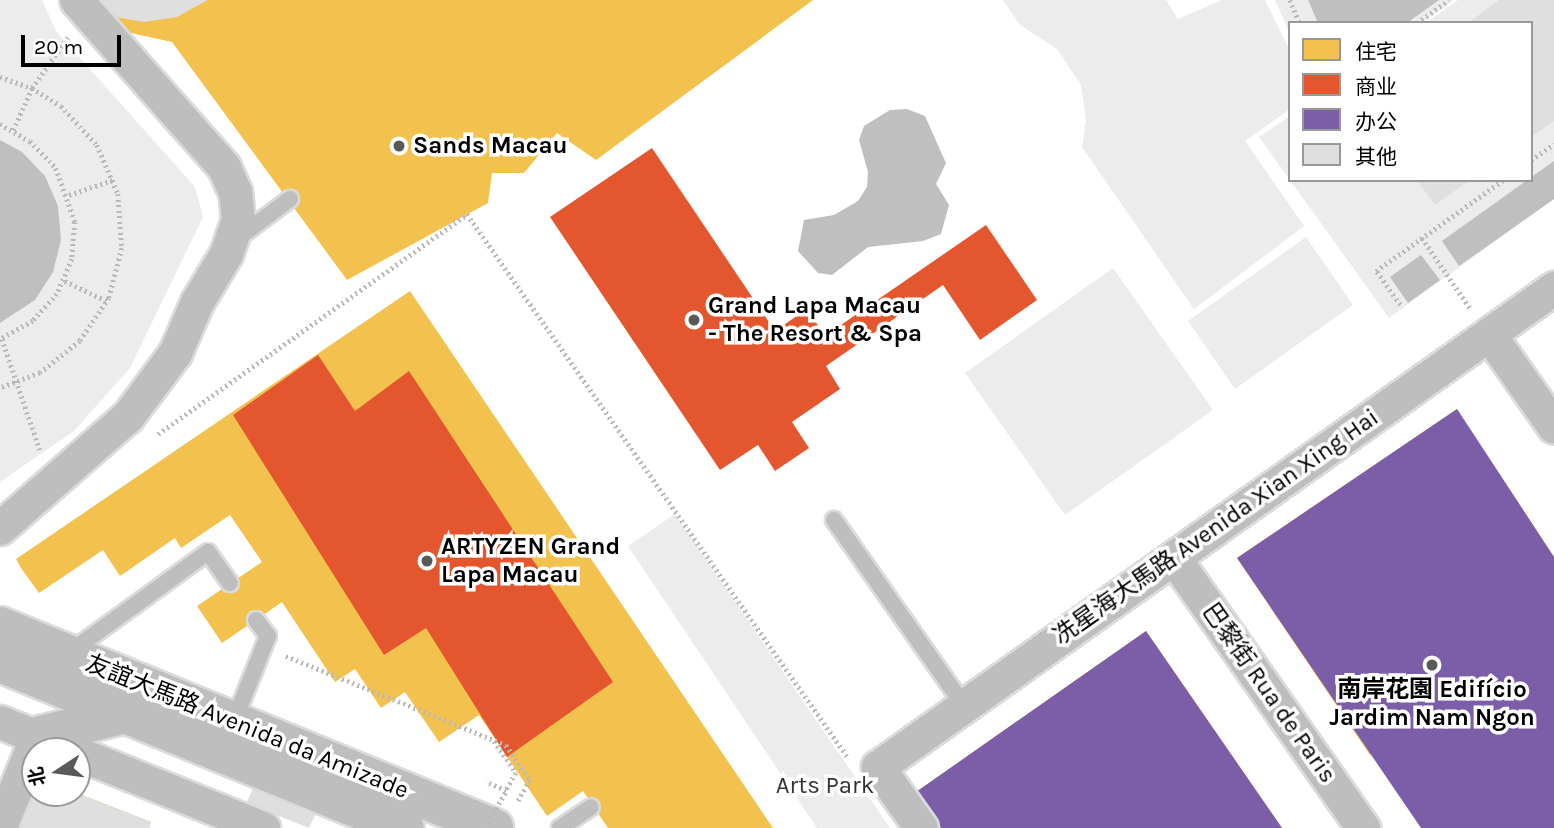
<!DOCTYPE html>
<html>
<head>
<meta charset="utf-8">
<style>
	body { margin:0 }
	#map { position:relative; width:1554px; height:828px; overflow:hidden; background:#fff; font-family:Karla,"Noto Sans SC",sans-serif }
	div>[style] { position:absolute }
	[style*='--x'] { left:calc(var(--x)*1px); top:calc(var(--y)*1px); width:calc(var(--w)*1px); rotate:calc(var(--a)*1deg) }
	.green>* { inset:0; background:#ececec }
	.water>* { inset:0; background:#bfbfbf }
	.homes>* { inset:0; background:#f2c14e }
	.shops>* { inset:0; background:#e4572e }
	.offices>* { inset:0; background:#7b5ea7 }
	.building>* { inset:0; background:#dfdfdf }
	.path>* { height:4.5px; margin-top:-2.25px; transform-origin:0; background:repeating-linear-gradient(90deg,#b9b9b9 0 2px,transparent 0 5.5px) }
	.roads { filter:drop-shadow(2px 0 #dbdbdb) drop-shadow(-2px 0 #dbdbdb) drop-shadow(0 2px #dbdbdb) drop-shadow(0 -2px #dbdbdb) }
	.service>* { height:16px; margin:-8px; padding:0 8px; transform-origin:8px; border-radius:8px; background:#bebebe }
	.minor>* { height:33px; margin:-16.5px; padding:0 16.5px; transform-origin:16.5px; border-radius:16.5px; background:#bebebe }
	.primary>* { height:38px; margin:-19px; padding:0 19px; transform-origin:19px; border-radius:19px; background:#bebebe }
	.path-bridge>* { height:4.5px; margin-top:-2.25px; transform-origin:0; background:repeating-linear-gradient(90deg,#b9b9b9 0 2px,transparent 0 5.5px) }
	.dots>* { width:19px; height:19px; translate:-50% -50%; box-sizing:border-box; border:4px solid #fff; border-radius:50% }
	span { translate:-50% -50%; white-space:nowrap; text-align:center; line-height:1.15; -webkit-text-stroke:7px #fff; paint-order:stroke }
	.poi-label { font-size:24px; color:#000; font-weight:700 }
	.left { translate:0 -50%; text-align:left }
	.street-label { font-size:24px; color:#000 }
	.park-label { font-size:24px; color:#333 }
	.legend { position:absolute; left:1288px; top:21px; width:245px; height:161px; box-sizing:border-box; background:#fff; border:2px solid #999; margin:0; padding:9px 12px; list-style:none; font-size:21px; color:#000 }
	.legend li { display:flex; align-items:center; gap:14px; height:35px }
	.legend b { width:35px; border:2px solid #999 }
	.north { position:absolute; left:21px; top:737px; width:70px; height:70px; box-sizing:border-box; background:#fff; border:2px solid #999; border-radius:50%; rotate:257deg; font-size:19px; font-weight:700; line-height:28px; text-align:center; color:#000 }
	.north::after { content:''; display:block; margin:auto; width:24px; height:32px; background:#595959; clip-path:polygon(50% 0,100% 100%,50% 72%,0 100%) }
	.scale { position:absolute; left:21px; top:35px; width:100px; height:32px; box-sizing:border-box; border:4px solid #000; border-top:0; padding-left:9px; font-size:21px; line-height:24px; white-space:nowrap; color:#000; -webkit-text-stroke:5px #fff; paint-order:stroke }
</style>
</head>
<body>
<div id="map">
	<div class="green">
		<i style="clip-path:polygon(0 0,42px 0,56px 31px,195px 187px,203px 217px,130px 368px,74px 431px,0 482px)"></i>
		<i style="clip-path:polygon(1003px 0,1166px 0,1178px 19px,1222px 0,1265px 0,1290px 51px,1290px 109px,1245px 141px,1304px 226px,1194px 309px,1082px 147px,1086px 121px,1081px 85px,1057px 49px,1020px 25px)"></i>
		<i style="clip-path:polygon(1275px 0,1454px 0,1422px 23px,1290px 23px,1290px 34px)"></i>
		<i style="clip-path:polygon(1458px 0,1554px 0,1554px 199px,1389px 318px,1290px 180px,1531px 180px,1531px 23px,1425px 23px)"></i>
		<i style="clip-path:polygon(1290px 116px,1290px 180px,1259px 137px)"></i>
		<i style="clip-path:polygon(1306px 237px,1353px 305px,1235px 389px,1188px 321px)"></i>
		<i style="clip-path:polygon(1113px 268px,1213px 410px,1065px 515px,965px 373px)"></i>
		<i style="clip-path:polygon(675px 514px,890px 828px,817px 828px,628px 546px)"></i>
	</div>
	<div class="water">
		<i style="clip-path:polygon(1308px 0,1439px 0,1407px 23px,1318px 23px)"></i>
		<i style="clip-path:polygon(907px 109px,925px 116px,946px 163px,936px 184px,949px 205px,941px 234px,923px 241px,868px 247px,832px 275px,818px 273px,798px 251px,804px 220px,834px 215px,858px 201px,867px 187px,868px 172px,859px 140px,864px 126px,890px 110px)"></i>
		<i style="clip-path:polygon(0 140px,22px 152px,45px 176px,58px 206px,61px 240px,53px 272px,35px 300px,0 323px)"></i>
		<i style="clip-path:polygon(1554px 161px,1554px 199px,1459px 266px,1442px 241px)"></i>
		<i style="clip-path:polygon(1421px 255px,1440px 280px,1408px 303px,1390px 277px)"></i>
	</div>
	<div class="homes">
		<i style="clip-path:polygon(69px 0,813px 0,596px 160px,557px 133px,524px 173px,492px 173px,488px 203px,347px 280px,172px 42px,108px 28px)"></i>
		<i style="clip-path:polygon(410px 291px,773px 828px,608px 828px,583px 791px,547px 816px,479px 715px,439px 742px,405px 692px,381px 708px,355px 669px,335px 682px,282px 602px,222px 643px,197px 606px,262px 562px,230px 515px,181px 548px,175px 538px,120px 576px,103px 550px,39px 593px,21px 568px,16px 559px)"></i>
		<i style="clip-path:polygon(1457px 409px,1554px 557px,1554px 633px,1513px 570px,1492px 584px,1465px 544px,1487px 530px,1446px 468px,1301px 564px,1341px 624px,1372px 603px,1400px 645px,1369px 666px,1410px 729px,1370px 755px,1237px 558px)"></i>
		<i style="clip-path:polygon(1146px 631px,1282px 828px,1223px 828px,1188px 777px,1166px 792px,1137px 751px,1159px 735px,1136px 702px,986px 806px,1002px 828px,941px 828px,916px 792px)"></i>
		<i style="clip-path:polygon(35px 777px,35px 793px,77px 793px,151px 822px,149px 828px,15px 828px)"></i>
	</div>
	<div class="shops">
		<i style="clip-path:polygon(652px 148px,775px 331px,807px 309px,825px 336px,986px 225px,1037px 300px,980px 340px,943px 285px,826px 366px,840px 389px,792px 422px,809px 448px,775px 471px,758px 445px,720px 470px,550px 217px)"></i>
		<i style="clip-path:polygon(318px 355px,355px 411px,409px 371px,613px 682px,507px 757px,426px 628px,384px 655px,233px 415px)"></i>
	</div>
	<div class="offices">
		<i style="clip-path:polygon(1457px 409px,1554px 557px,1554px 828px,1421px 828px,1237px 558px)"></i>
		<i style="clip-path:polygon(1146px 631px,1282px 828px,941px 828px,916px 792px)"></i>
	</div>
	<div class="building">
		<i style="clip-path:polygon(79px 0,208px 0,177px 17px,144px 22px,110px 16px)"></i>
		<i style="clip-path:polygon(1499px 0,1554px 0,1554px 121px,1531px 137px,1531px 23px,1468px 23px)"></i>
		<i style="clip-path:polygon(1417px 180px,1470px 180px,1435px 205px)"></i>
		<i style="clip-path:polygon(35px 777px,35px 793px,77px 793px,151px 822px,149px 828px,15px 828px)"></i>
		<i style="clip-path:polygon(255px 785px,300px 795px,301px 806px,316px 813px,309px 828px,246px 803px)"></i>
	</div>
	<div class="path">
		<i style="--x:1290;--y:0;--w:25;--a:67"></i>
		<i style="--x:1417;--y:23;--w:39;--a:-36"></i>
		<i style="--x:0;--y:77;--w:34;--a:19"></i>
		<i style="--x:32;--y:88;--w:34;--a:32"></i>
		<i style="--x:61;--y:106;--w:53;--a:47.3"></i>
		<i style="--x:97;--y:145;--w:53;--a:66.8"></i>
		<i style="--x:118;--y:194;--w:54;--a:85.8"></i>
		<i style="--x:122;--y:248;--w:52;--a:104.6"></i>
		<i style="--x:109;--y:298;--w:52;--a:124"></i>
		<i style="--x:80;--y:341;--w:51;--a:141.3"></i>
		<i style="--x:40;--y:373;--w:43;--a:159.4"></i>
		<i style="--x:0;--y:124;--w:34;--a:30"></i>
		<i style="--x:30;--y:141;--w:37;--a:46"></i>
		<i style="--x:56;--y:168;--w:57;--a:70.6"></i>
		<i style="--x:75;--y:222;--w:37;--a:95"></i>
		<i style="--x:72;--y:259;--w:38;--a:113"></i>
		<i style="--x:57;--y:294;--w:36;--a:132"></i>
		<i style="--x:33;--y:321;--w:37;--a:151"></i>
		<i style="--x:13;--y:130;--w:46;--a:-65.7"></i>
		<i style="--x:32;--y:88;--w:62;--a:-54.8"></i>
		<i style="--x:1531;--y:160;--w:28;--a:-35"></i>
		<i style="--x:69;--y:195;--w:46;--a:-18.8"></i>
		<i style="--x:1422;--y:238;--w:85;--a:55.6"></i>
		<i style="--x:65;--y:281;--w:47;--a:25.5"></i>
		<i style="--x:1400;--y:305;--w:42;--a:-125.2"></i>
		<i style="--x:1376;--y:271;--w:156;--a:-35.6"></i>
		<i style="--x:2;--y:339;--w:117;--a:71.1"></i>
		<i style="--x:158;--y:434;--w:379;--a:-35.4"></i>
		<i style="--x:467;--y:214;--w:662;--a:54.97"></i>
		<i style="--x:286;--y:656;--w:237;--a:22"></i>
		<i style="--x:506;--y:745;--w:42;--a:55.6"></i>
		<i style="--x:530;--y:780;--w:26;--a:119"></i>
		<i style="--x:494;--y:741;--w:39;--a:55"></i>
		<i style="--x:516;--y:773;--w:21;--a:119"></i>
	</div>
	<div class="roads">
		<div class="service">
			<i style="--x:238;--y:238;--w:65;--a:-36.9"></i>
			<i style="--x:834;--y:520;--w:227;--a:55"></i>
			<i style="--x:70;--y:652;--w:170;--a:-35.9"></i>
			<i style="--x:208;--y:552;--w:38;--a:55"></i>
			<i style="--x:234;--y:721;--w:92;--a:-68.2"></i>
			<i style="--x:268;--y:636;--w:20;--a:-127"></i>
			<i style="--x:560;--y:828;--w:37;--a:-34"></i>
		</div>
		<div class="minor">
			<i style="--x:1489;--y:334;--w:113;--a:55"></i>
			<i style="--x:0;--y:528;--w:170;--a:-41.2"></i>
			<i style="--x:128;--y:416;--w:79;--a:-53.3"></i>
			<i style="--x:175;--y:353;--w:56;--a:-66.7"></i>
			<i style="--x:197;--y:302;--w:56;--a:-58.9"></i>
			<i style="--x:226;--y:254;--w:37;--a:-71"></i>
			<i style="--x:238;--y:219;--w:27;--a:-96"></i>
			<i style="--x:235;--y:192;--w:27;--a:-114"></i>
			<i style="--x:224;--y:167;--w:223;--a:-131.5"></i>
			<i style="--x:1174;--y:558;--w:330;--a:55"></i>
			<i style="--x:0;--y:722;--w:61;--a:22"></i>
			<i style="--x:77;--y:753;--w:201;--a:22"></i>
			<i style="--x:0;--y:827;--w:98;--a:-67.9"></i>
			<i style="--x:921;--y:828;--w:75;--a:-125.2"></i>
			<i style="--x:878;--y:767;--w:829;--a:-35.32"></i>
		</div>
		<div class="primary">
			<i style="--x:0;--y:626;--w:534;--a:22.24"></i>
			<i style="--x:0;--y:663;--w:437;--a:22.2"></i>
			<i style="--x:37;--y:736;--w:92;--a:-13.9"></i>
		</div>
	</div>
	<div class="path-bridge">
		<i style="--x:485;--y:828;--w:43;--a:-60.4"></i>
		<i style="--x:506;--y:791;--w:22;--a:-156"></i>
	</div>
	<div class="dots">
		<i style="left:399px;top:146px;background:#595959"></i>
		<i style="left:694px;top:320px;background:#595959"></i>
		<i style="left:427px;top:561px;background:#595959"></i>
		<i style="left:1432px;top:665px;background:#595959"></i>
	</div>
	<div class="poi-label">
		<span class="left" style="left:413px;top:146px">Sands Macau</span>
		<span class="left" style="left:708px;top:320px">Grand Lapa Macau<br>- The Resort &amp; Spa</span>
		<span class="left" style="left:441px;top:561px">ARTYZEN Grand<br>Lapa Macau</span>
		<span style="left:1432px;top:704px">南岸花園 Edifício<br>Jardim Nam Ngon</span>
	</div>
	<div class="street-label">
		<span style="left:1216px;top:527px;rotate:-35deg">冼星海大馬路 Avenida Xian Xing Hai</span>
		<span style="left:1269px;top:693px;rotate:55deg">巴黎街 Rua de Paris</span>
		<span style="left:247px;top:727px;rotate:22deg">友誼大馬路 Avenida da Amizade</span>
	</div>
	<div class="park-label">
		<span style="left:825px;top:786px">Arts Park</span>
	</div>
	<ul class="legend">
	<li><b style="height:19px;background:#f2c14e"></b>住宅</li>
	<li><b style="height:19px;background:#e4572e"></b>商业</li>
	<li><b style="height:19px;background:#7b5ea7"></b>办公</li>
	<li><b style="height:19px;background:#dfdfdf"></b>其他</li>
	</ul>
	<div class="north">北</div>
	<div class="scale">20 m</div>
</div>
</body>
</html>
